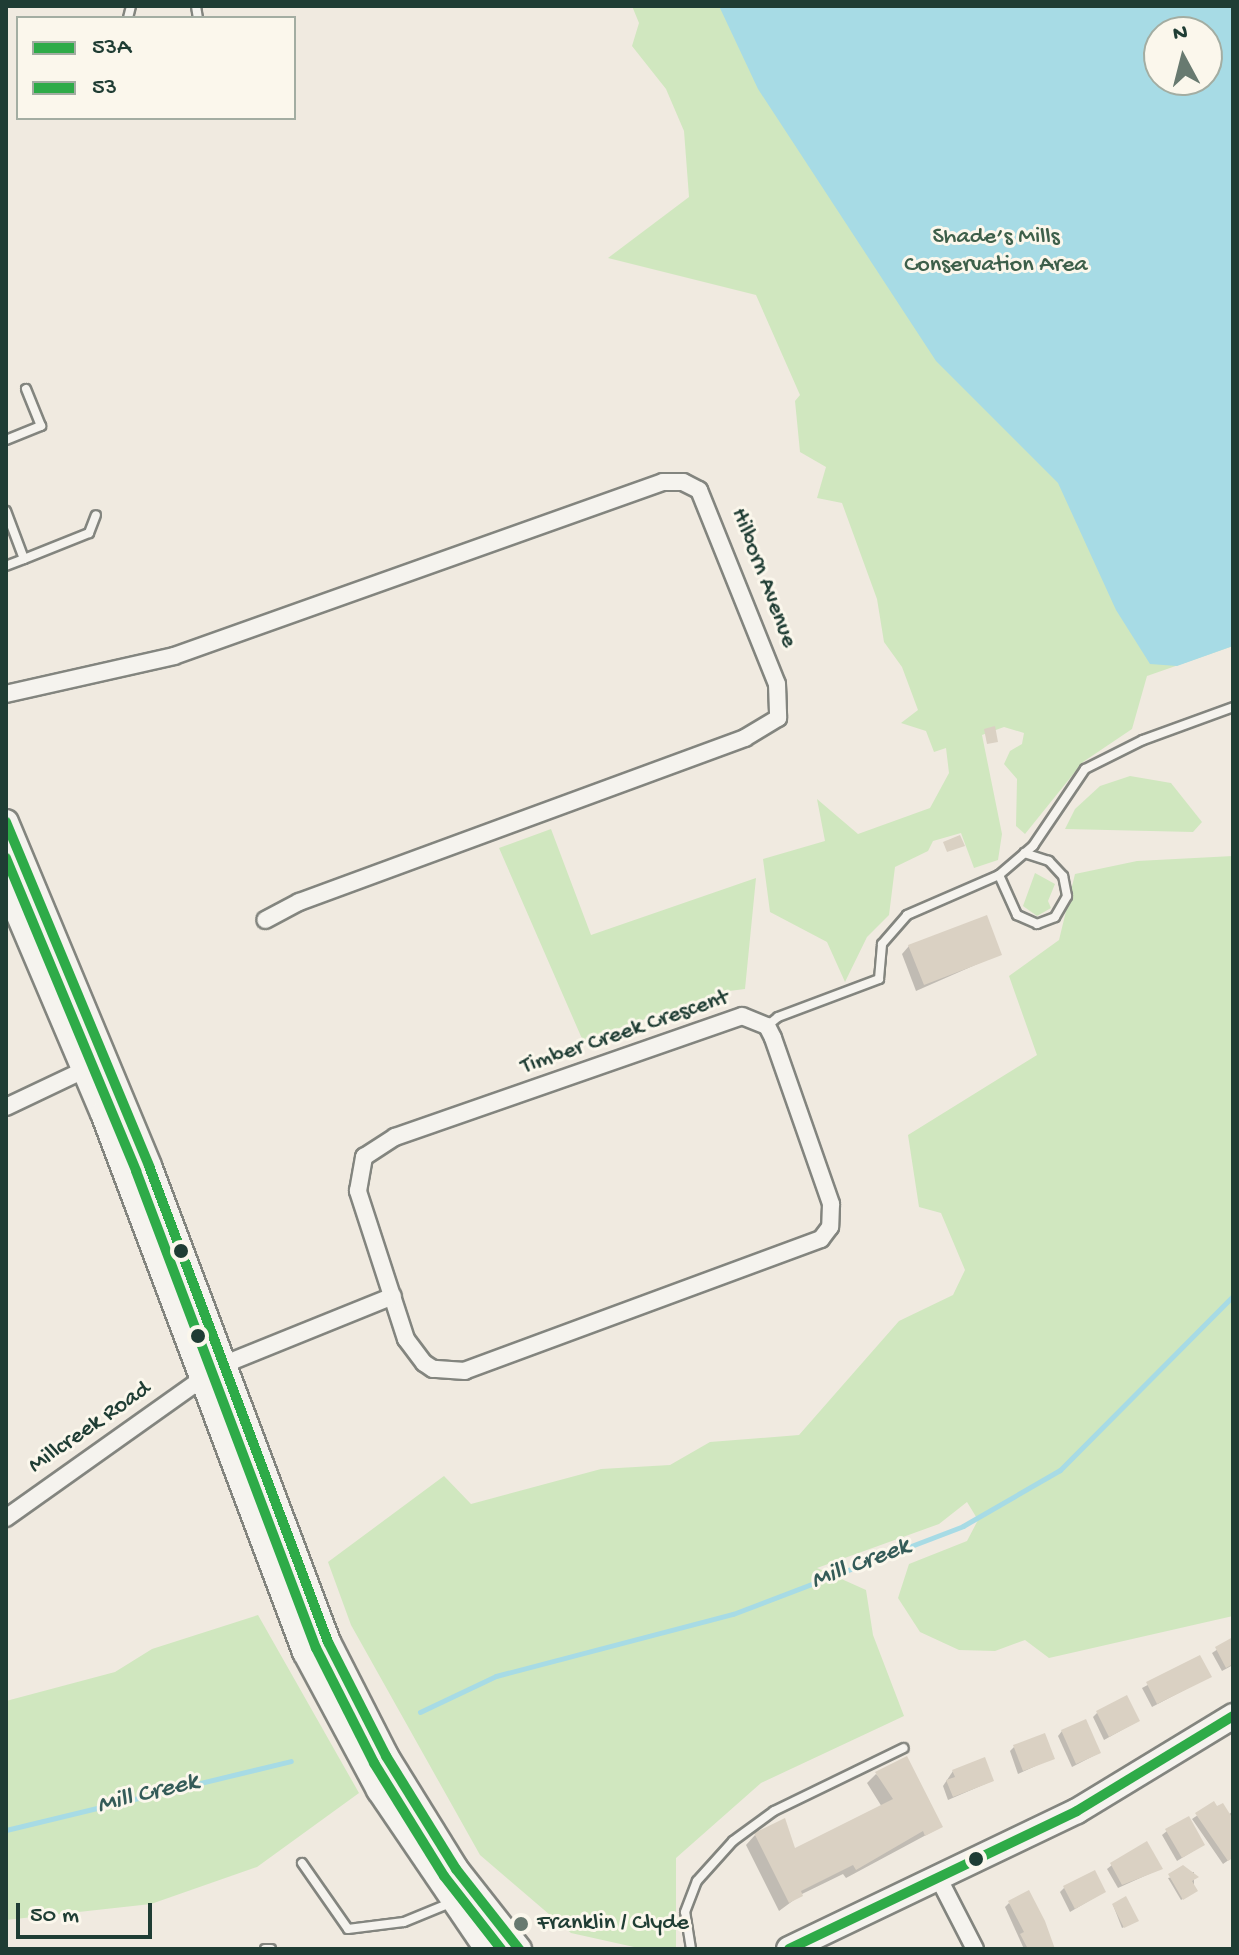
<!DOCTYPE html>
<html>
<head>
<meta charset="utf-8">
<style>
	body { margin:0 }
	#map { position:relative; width:1239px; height:1955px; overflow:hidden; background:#f0eae0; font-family:"Gochi Hand",sans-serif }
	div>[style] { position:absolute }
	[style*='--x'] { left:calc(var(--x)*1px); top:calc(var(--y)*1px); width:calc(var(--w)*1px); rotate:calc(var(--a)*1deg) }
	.green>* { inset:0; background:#d0e7bf }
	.water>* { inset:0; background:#a7dbe5 }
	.shadow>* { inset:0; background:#0003 }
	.stream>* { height:5px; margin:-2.5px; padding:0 2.5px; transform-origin:2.5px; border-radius:2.5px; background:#a7dbe5 }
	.building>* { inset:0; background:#dad1c3 }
	.roads { filter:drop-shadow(2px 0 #83857f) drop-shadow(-2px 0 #83857f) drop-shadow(0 2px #83857f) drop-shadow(0 -2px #83857f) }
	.lane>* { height:8px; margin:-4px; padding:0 4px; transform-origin:4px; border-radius:4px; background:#f5f3ee }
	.street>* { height:16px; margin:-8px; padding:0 8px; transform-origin:8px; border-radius:8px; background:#f5f3ee }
	.secondary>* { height:24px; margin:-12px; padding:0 12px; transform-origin:12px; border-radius:12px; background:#f5f3ee }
	.bus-1>* { height:10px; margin:-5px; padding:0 5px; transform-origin:5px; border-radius:5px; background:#2eab48 }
	.bus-2>* { height:10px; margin:-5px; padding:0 5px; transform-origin:5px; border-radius:5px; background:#2eab48 }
	.dots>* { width:22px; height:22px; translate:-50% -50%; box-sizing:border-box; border:4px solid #fbf7ec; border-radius:50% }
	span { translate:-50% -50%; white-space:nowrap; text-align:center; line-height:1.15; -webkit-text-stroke:6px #fbf7ec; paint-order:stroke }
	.park-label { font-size:24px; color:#3d5f4a }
	.street-label { font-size:24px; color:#1f3d34 }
	.poi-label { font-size:24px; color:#1f3d34 }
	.left { translate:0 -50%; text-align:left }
	.water-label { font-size:26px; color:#345b58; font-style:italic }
	.frame { position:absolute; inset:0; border:8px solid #1f3d34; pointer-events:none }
	.legend { position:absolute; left:16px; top:16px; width:280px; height:104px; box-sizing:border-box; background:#fbf7ec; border:2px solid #a3ada2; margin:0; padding:10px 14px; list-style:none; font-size:24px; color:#1f3d34 }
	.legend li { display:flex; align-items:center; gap:16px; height:40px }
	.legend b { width:40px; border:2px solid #a3ada2 }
	.north { position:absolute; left:1143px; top:16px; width:80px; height:80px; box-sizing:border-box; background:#fbf7ec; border:2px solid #a3ada2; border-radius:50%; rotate:353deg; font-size:22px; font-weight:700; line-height:32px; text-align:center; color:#1f3d34 }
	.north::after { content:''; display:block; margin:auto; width:28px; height:36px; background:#687a70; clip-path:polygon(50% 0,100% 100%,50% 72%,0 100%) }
	.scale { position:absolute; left:16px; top:1903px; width:136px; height:36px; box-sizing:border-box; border:4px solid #1f3d34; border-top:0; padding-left:10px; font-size:24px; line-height:28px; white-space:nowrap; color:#1f3d34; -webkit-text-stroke:6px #fbf7ec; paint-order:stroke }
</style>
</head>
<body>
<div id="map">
	<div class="green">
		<i style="clip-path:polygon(evenodd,632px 6px,1233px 6px,1233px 646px,1147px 676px,1132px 729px,1083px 762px,1025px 834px,1016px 826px,1017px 779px,1004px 764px,1010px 751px,1022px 744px,1024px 733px,1004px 727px,982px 735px,1002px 834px,998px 860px,974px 868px,961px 833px,933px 841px,928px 851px,895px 867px,889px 915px,867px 937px,845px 982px,827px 942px,770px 912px,763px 859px,825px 841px,817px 799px,858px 834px,930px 808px,949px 773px,946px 748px,934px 752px,926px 731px,901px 723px,918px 710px,902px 667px,884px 642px,877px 599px,842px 503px,817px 498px,826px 467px,800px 452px,795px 401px,800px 395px,756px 295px,608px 258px,689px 197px,684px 131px,666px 89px,632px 46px,639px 23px,632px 6px,1159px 32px,1207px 32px,1207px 80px,1159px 80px,1159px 32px)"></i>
		<i style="clip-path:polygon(1130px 776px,1171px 783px,1202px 822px,1193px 832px,1065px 829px,1075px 809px,1100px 786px)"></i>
		<i style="clip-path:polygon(551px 829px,591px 935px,756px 878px,745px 989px,721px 992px,583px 1041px,499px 848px)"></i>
		<i style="clip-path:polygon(1233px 856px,1233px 1616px,1049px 1658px,1025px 1640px,995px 1651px,959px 1650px,920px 1632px,898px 1598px,909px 1564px,967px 1541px,978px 1520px,967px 1502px,939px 1524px,817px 1568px,866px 1590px,873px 1635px,904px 1716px,761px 1783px,676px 1858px,676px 1949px,643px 1949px,571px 1933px,480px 1855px,351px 1625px,328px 1562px,444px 1476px,471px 1504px,601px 1469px,670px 1465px,710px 1442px,799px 1435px,899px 1321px,953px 1295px,965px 1270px,941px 1213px,919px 1207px,908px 1135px,1037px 1055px,1009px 976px,1059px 940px,1075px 874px,1137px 861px)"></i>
		<i style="clip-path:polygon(1035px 873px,1055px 884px,1048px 901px,1051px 908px,1037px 916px,1023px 906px)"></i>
		<i style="clip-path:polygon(258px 1615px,359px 1793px,257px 1867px,151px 1904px,6px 1920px,6px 1701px,115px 1672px,152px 1649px)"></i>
	</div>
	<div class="water">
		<i style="clip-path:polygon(evenodd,719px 6px,1233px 6px,1233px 646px,1177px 666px,1150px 664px,1116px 610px,1058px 483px,936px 361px,758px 89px,719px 6px,1159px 32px,1207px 32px,1207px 80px,1159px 80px,1159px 32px)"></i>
	</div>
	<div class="shadow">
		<i style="clip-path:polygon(909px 946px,1000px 954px,916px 991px,902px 954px)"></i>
		<i style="clip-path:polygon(1233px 1639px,1233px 1665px,1222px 1671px,1212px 1653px)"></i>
		<i style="clip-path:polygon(1200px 1657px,1209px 1677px,1152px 1707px,1142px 1688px)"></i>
		<i style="clip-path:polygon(1097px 1713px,1138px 1721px,1104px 1740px,1093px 1717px)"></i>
		<i style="clip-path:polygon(1062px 1731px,1099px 1753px,1072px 1767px,1058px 1736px)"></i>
		<i style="clip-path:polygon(1014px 1747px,1053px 1758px,1018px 1774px,1010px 1751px)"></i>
		<i style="clip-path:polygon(953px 1771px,992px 1781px,948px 1800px,943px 1786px)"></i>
		<i style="clip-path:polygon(876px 1774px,941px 1827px,846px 1878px,843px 1874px,802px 1894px,779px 1911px,746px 1845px,755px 1835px,794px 1851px,882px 1807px,867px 1783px)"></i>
		<i style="clip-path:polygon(1214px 1804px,1228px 1815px,1233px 1811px,1233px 1857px,1223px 1864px,1192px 1819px)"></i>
		<i style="clip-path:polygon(1167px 1831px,1203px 1845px,1177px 1861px,1162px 1835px)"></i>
		<i style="clip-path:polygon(1112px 1865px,1160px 1869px,1118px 1888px,1107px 1869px)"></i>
		<i style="clip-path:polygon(1194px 1872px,1194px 1892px,1181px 1900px,1168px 1878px)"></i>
		<i style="clip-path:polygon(1064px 1888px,1104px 1892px,1070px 1912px,1060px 1892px)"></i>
		<i style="clip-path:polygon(1009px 1903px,1054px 1949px,1024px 1949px,1005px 1907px)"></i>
		<i style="clip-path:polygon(1113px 1905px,1135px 1922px,1122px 1928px)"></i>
	</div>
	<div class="stream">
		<i style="--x:420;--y:1712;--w:84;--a:-25.3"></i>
		<i style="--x:496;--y:1676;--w:245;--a:-14.7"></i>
		<i style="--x:733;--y:1614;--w:246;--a:-20.9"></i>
		<i style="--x:963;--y:1526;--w:112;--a:-30"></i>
		<i style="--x:1060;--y:1470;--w:245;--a:-45.2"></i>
		<i style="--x:6;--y:1830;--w:293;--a:-13.6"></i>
	</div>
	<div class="building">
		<i style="clip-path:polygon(995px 726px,998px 742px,987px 744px,984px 729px)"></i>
		<i style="clip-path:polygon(960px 835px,965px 846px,947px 852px,943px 842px)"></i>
		<i style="clip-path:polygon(987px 915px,1002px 955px,924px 985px,908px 945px)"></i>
		<i style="clip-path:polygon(1233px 1637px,1233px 1664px,1226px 1668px,1215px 1647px)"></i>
		<i style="clip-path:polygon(1200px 1655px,1212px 1677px,1157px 1704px,1146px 1682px)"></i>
		<i style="clip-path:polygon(1127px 1695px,1140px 1721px,1109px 1737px,1096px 1711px)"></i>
		<i style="clip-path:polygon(1086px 1719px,1101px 1753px,1076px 1764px,1061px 1730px)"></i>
		<i style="clip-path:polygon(1045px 1733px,1055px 1759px,1023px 1771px,1013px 1745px)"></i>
		<i style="clip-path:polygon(907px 1756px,943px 1827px,925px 1836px,923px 1831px,856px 1870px,853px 1865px,801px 1891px,803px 1896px,789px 1903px,754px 1833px,785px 1818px,795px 1848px,893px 1799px,875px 1772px)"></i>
		<i style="clip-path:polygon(985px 1757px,994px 1781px,953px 1797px,946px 1780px,955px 1777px,952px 1770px)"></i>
		<i style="clip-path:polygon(1214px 1801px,1217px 1806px,1223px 1803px,1233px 1819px,1233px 1858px,1228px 1861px,1195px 1813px)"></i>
		<i style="clip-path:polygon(1189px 1816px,1205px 1845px,1182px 1858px,1165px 1829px)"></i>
		<i style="clip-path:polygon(1147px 1841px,1163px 1869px,1122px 1885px,1110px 1863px)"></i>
		<i style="clip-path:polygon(1183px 1865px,1199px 1877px,1192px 1881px,1198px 1891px,1183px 1900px,1168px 1874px)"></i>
		<i style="clip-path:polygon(1095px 1870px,1106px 1892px,1075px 1909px,1063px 1886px)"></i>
		<i style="clip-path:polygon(1029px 1890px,1045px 1921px,1055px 1949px,1028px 1949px,1020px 1934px,1024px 1932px,1008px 1901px)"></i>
		<i style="clip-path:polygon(1126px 1896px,1139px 1921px,1124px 1928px,1112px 1904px)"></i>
	</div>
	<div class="roads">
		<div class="lane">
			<i style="--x:196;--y:6;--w:12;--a:81"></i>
			<i style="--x:128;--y:18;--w:12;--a:-76"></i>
			<i style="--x:6;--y:440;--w:38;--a:-22"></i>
			<i style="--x:41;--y:426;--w:40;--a:-112"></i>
			<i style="--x:6;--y:511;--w:51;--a:69.4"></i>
			<i style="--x:24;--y:559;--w:19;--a:159"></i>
			<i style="--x:24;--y:559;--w:70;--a:-21.8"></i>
			<i style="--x:89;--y:533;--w:19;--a:-69"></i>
			<i style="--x:999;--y:875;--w:44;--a:65.8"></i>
			<i style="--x:1017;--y:915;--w:22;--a:24"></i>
			<i style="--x:1037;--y:924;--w:19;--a:-21"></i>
			<i style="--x:1055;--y:917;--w:24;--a:-60"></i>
			<i style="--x:1067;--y:896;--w:20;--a:-101"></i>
			<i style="--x:1063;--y:876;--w:21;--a:-133"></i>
			<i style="--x:1049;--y:861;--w:26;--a:-162"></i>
			<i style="--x:767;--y:1026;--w:14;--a:-39"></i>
			<i style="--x:778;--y:1017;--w:108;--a:-20.6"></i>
			<i style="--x:879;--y:979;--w:35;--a:-85"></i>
			<i style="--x:882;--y:944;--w:38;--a:-49"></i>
			<i style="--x:907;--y:915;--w:100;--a:-23.5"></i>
			<i style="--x:999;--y:875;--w:45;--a:-40.5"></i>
			<i style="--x:1033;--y:846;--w:93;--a:-56"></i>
			<i style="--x:1085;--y:769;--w:65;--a:-26.6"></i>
			<i style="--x:1143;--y:740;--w:96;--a:-20.1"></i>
			<i style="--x:302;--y:1863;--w:80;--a:55.1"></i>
			<i style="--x:348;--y:1929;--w:56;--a:-7.1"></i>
			<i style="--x:404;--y:1922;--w:50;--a:-22.4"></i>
			<i style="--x:265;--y:1949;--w:6;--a:0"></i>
			<i style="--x:691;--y:1949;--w:37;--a:-99"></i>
			<i style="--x:685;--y:1912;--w:33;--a:-69"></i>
			<i style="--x:697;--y:1881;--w:54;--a:-48"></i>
			<i style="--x:733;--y:1841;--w:51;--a:-36.2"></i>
			<i style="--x:774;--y:1811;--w:144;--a:-25.9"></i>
		</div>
		<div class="street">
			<i style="--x:6;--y:694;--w:172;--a:-12.7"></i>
			<i style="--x:174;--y:656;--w:519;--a:-19.59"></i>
			<i style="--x:663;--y:482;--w:20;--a:0"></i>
			<i style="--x:683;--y:482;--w:18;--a:27"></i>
			<i style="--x:699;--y:490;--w:209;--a:68.1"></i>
			<i style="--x:777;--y:684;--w:34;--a:88"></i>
			<i style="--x:778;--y:718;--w:39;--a:149"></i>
			<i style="--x:745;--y:738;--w:475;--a:159.8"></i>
			<i style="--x:299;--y:902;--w:38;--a:152"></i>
			<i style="--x:742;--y:1016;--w:27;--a:22"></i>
			<i style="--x:767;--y:1026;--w:13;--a:63"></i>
			<i style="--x:773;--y:1038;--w:176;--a:70.7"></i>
			<i style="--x:831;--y:1204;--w:23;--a:92"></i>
			<i style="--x:830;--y:1227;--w:15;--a:127"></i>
			<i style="--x:821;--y:1239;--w:380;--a:159.7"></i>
			<i style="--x:465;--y:1371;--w:32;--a:-176"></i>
			<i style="--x:433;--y:1369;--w:11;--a:-146"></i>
			<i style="--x:424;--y:1363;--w:30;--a:-127"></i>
			<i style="--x:406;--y:1339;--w:156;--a:-108"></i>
			<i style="--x:358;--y:1191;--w:35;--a:-80"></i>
			<i style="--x:364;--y:1157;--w:37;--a:-33"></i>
			<i style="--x:395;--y:1137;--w:367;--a:-19.2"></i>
			<i style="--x:6;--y:1107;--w:86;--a:-25.4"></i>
			<i style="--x:225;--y:1364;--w:181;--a:-22"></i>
			<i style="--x:6;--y:1518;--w:242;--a:-35.4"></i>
			<i style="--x:939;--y:1879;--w:79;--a:62.8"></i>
		</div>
		<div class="secondary">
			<i style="--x:6;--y:822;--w:373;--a:67.4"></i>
			<i style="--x:149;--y:1166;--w:509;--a:69.39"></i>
			<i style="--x:328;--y:1642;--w:128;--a:63"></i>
			<i style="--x:386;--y:1756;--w:133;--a:58.2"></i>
			<i style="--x:456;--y:1869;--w:102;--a:51.8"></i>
			<i style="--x:6;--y:885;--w:248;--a:67"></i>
			<i style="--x:103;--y:1113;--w:576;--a:69.46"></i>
			<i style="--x:305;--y:1652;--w:157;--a:61.8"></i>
			<i style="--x:379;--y:1790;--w:192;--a:55.8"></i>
			<i style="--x:789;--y:1949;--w:319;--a:-25.6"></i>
			<i style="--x:1077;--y:1811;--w:183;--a:-31.3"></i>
		</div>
	</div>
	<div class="bus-1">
		<i style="--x:6;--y:822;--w:373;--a:67.4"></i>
		<i style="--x:149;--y:1166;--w:509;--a:69.39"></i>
		<i style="--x:328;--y:1642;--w:128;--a:63"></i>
		<i style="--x:386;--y:1756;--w:133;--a:58.2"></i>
		<i style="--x:456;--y:1869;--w:102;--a:51.8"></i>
		<i style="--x:789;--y:1949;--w:319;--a:-25.6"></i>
		<i style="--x:1077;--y:1811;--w:183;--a:-31.3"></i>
	</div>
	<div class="bus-2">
		<i style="--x:6;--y:858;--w:339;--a:67.4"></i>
		<i style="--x:136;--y:1171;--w:510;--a:69.33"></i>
		<i style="--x:316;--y:1648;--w:129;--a:63.2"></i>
		<i style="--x:374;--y:1763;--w:133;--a:58.2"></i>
		<i style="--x:444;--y:1876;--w:93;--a:52"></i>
	</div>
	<div class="dots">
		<i style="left:181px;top:1251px;background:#1f3d34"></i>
		<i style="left:198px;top:1336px;background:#1f3d34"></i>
		<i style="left:976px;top:1859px;background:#1f3d34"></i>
		<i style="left:521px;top:1924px;background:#687a70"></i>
	</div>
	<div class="park-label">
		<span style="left:996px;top:252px">Shade’s Mills<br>Conservation Area</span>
	</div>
	<div class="street-label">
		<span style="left:763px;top:578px;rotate:69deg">Hilborn Avenue</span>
		<span style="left:625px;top:1033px;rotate:-19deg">Timber Creek Crescent</span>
		<span style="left:90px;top:1428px;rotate:-35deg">Millcreek Road</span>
	</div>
	<div class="poi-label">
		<span class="left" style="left:537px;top:1924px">Franklin / Clyde</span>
	</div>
	<div class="water-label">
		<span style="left:861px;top:1565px;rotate:-21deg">Mill Creek</span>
		<span style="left:148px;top:1795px;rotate:-14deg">Mill Creek</span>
	</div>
	<div class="frame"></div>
	<ul class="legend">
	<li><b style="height:10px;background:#2eab48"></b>53A</li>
	<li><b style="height:10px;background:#2eab48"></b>53</li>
	</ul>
	<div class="north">N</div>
	<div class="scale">50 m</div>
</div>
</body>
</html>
